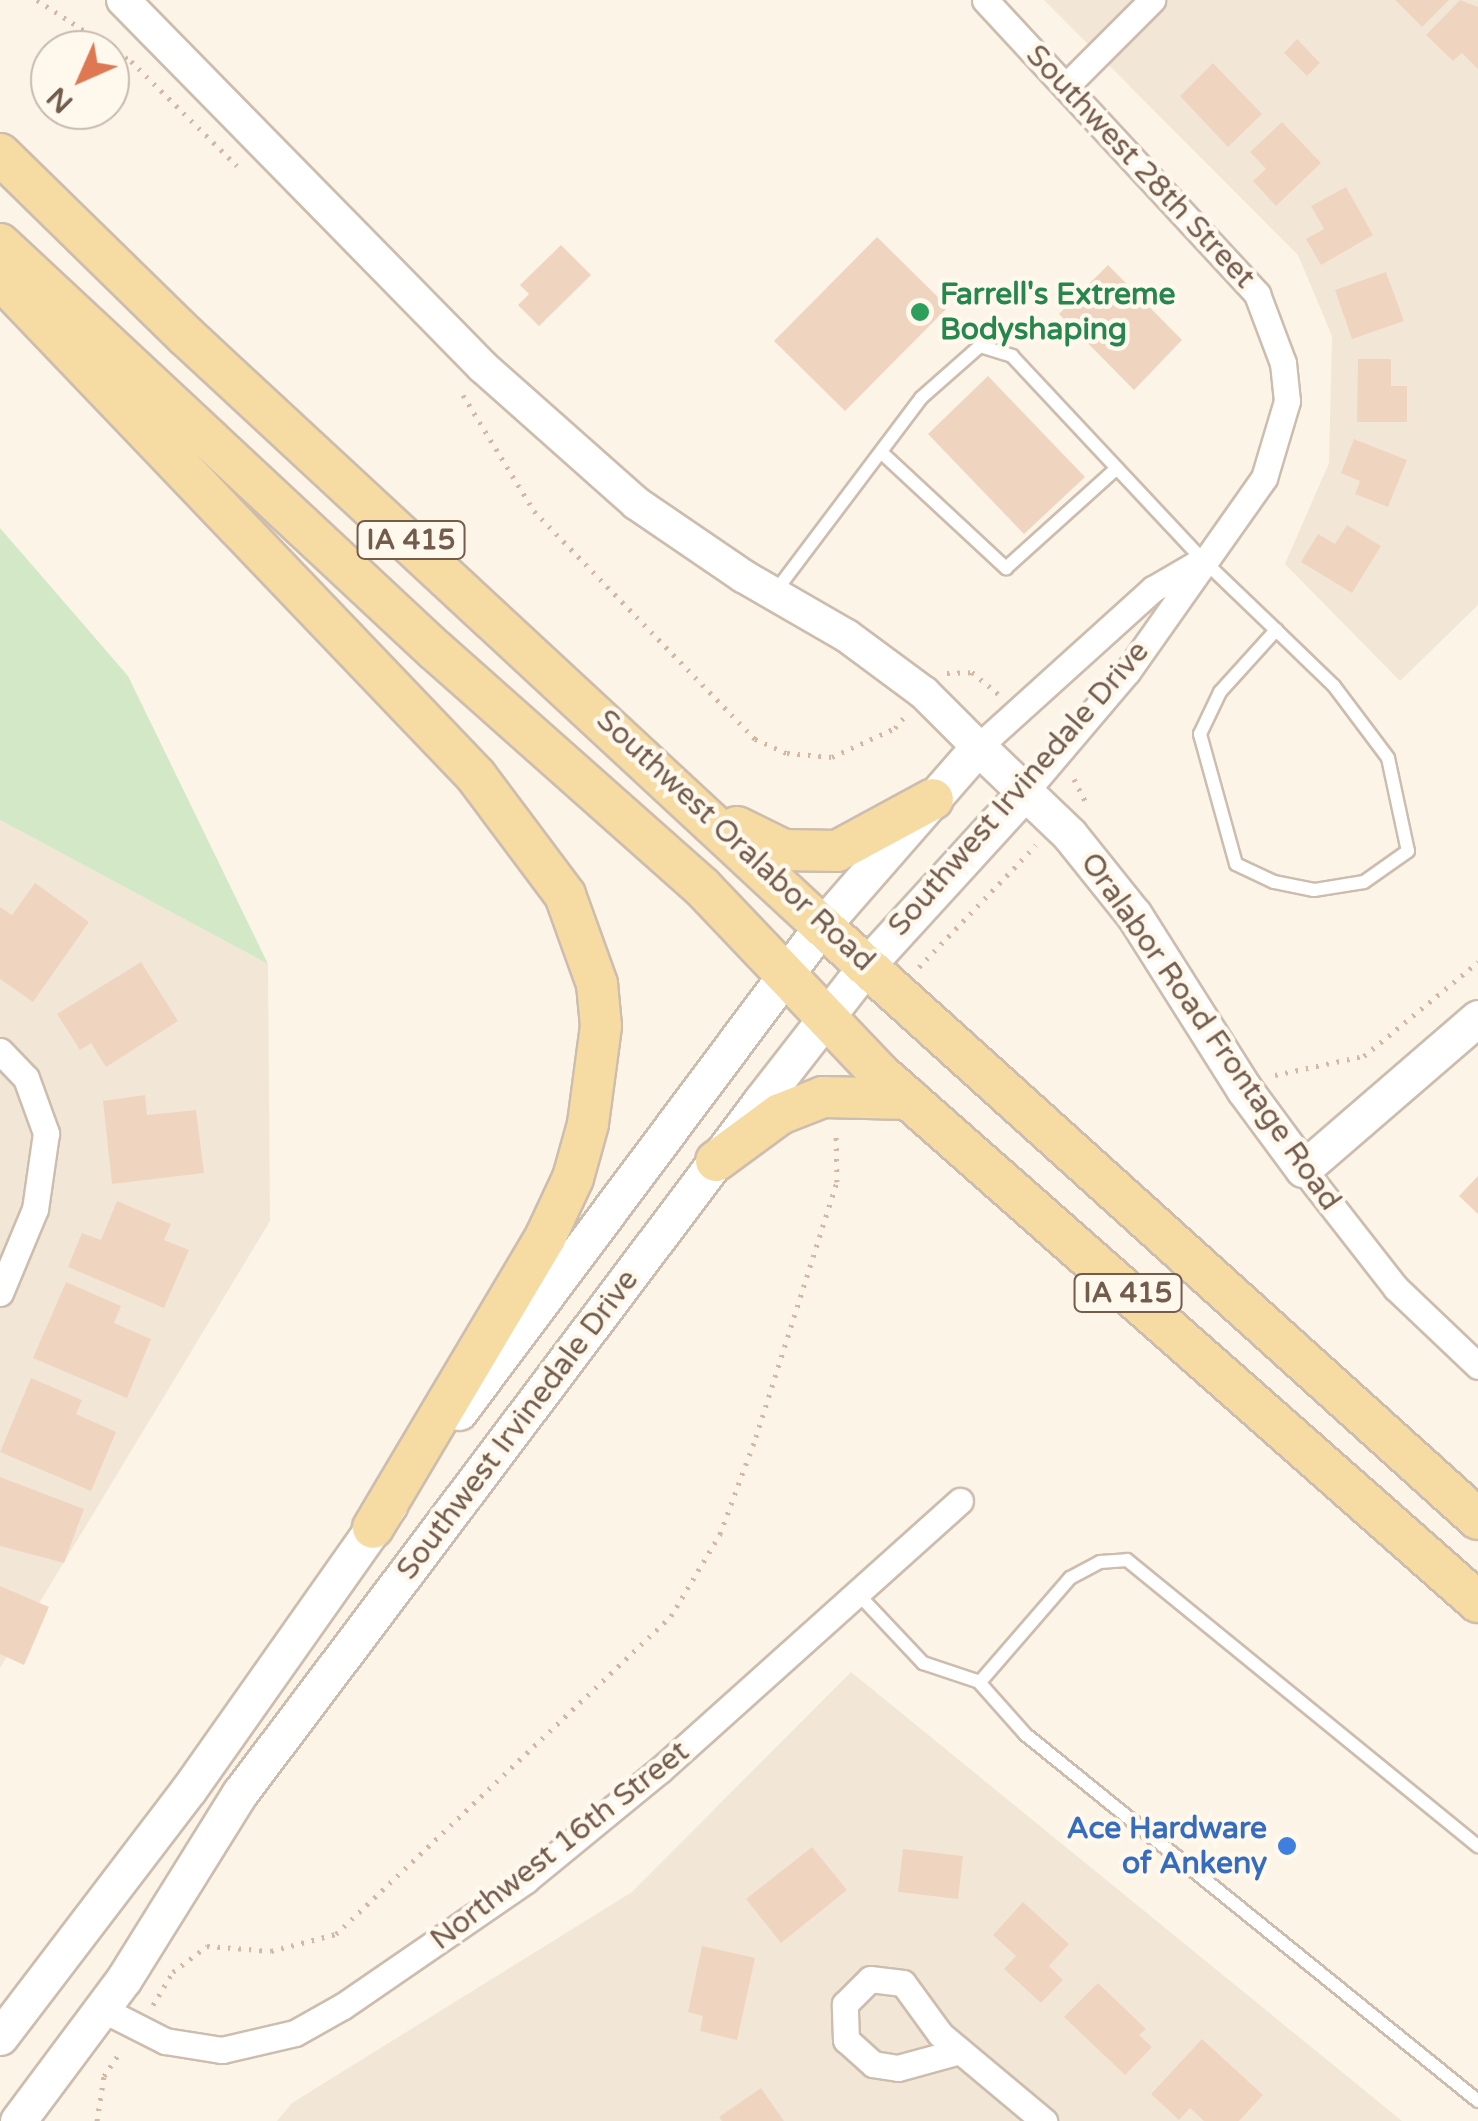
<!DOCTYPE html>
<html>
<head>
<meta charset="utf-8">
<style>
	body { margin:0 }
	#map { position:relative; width:1478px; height:2121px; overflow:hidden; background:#fbf4e7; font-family:"Varela Round",sans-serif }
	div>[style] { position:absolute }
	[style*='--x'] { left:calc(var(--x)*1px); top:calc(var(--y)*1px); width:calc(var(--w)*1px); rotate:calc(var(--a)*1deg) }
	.residential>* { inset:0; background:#f2e7d6 }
	.green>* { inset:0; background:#d2e8c6 }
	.building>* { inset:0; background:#efd5c0 }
	.path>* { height:5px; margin-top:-2.5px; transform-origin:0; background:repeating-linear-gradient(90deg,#d4b8a3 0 2.5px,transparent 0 10.5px) }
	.roads { filter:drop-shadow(2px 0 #cdbdae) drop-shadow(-2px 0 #cdbdae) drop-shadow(0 2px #cdbdae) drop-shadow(0 -2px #cdbdae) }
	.service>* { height:12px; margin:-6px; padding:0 6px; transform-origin:6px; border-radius:6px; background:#fff }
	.minor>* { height:25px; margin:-12.5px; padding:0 12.5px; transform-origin:12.5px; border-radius:12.5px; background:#fff }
	.tertiary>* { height:32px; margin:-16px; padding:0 16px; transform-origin:16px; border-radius:16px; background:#fff }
	.secondary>* { height:35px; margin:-17.5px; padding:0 17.5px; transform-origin:17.5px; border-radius:17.5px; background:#fff }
	.primary>* { height:40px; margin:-20px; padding:0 20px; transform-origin:20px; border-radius:20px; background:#f6dba3 }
	.dots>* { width:28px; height:28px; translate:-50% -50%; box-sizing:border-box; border:5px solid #fef8ed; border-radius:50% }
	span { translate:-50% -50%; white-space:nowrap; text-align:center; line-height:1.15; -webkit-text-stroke:9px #fef8ed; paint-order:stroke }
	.shield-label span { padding:2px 8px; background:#fef8ed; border:2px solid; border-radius:8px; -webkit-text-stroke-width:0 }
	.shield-label { font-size:28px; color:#745c4d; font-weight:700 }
	.street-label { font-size:30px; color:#745c4d }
	.leisure-label { font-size:30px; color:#27864d; font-weight:700 }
	.left { translate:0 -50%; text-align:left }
	.shop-label { font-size:30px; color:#366cbe; font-weight:700 }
	.right { translate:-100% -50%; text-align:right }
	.north { position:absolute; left:30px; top:30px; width:100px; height:100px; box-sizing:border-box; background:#fef8ed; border:2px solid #c7baad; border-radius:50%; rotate:225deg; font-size:28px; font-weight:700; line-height:40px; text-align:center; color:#745c4d }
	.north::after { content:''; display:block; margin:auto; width:35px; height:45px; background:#de7853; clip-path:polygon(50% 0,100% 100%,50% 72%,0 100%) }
</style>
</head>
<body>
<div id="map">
	<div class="residential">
		<i style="clip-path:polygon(1044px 0,1478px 0,1478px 605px,1400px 681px,1285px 564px,1329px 463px,1332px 336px,1298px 255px)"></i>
		<i style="clip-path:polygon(0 820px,268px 964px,270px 1221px,0 1668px)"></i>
		<i style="clip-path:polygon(851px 1672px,1402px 2121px,277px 2121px,292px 2103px,632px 1892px)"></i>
	</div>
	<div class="green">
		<i style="clip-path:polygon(0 528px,128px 676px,268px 964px,0 820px)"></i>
	</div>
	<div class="building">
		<i style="clip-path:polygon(1395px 0,1449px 0,1422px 27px)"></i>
		<i style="clip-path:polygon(1460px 0,1478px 7px,1478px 69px,1462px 53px,1453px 61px,1426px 35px)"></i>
		<i style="clip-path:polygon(1297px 39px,1320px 63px,1307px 76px,1284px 53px)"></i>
		<i style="clip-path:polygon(1213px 63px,1262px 114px,1228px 147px,1180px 96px)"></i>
		<i style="clip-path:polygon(1282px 122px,1321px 163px,1276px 206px,1253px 181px,1266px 169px,1250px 152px)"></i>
		<i style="clip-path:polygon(1346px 187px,1373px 235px,1321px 265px,1306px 239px,1324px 229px,1311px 206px)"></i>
		<i style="clip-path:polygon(877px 237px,948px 307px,845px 411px,774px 341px)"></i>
		<i style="clip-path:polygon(561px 245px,591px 275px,539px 326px,518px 305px,529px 294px,520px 285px)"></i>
		<i style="clip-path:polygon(1108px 265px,1182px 340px,1134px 390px,1059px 314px)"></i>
		<i style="clip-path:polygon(1386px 272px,1404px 321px,1352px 339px,1335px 290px)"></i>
		<i style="clip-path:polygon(1358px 359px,1391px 359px,1391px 386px,1407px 386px,1407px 422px,1357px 422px)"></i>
		<i style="clip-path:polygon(988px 376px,1085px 477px,1024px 534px,928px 434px)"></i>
		<i style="clip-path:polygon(1354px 439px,1407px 460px,1388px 507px,1355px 494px,1360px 481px,1341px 473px)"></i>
		<i style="clip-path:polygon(1347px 525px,1381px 546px,1352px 593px,1301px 562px,1318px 534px,1335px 544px)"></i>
		<i style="clip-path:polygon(35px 883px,89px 922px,33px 1002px,0 979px,0 907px,12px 915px)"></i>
		<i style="clip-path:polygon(141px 962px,178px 1021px,106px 1067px,91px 1043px,80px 1050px,57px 1014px)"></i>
		<i style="clip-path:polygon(145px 1095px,147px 1115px,196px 1110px,204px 1173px,112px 1184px,103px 1101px)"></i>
		<i style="clip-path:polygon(1478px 1176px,1478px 1214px,1459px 1196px)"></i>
		<i style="clip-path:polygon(117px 1201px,171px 1224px,164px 1240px,189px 1250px,164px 1308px,68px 1267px,82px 1233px,101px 1240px)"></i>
		<i style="clip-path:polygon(66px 1282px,121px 1306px,114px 1323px,151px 1339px,127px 1398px,33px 1358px)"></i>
		<i style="clip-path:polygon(31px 1378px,82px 1400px,76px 1414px,116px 1432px,91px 1491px,0 1452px)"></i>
		<i style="clip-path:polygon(0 1477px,84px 1509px,64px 1563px,0 1546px)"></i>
		<i style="clip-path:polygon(0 1586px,49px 1607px,24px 1665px,0 1654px)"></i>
		<i style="clip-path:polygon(812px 1847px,847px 1890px,781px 1943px,746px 1899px)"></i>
		<i style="clip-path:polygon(903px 1849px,963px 1856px,958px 1899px,898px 1892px)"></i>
		<i style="clip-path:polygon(1023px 1902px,1069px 1944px,1049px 1966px,1063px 1980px,1041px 2003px,1004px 1969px,1016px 1956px,993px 1935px)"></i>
		<i style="clip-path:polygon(702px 1946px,755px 1958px,737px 2040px,700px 2031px,703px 2016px,688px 2012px)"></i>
		<i style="clip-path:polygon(1098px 1983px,1146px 2029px,1139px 2035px,1152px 2047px,1125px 2075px,1064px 2017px)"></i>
		<i style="clip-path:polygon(1202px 2039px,1263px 2095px,1239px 2121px,1204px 2121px,1190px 2108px,1179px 2120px,1151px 2094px)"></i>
		<i style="clip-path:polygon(761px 2088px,784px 2121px,722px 2121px,719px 2117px)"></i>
	</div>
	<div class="path">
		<i style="--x:37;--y:0;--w:112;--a:33"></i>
		<i style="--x:131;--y:61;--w:149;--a:44.7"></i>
		<i style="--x:463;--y:395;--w:136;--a:58.5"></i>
		<i style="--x:534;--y:511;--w:318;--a:45.9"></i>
		<i style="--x:755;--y:739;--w:35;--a:24"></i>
		<i style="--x:787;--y:753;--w:45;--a:5.1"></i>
		<i style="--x:832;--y:757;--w:69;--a:-24.7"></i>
		<i style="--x:895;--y:728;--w:16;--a:-50"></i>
		<i style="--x:947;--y:673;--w:25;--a:-2"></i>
		<i style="--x:972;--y:672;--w:34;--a:40"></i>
		<i style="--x:1074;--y:779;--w:25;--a:63"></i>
		<i style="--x:919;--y:967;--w:169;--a:-46.2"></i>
		<i style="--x:1275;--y:1075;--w:91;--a:-12.1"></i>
		<i style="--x:1364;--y:1056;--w:148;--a:-39.5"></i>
		<i style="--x:153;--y:2005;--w:39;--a:-59"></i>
		<i style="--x:173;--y:1972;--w:43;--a:-37.4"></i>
		<i style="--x:207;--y:1946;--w:64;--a:4.5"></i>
		<i style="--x:271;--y:1951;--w:67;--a:-14.7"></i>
		<i style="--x:336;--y:1934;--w:462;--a:-43.5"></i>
		<i style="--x:671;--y:1616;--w:96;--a:-59.1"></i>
		<i style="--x:720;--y:1534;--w:103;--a:-69.6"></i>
		<i style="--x:756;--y:1437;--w:268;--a:-72.4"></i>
		<i style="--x:837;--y:1182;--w:51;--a:-91.1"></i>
		<i style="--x:97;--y:2121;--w:46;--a:-81.2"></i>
		<i style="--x:104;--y:2076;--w:30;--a:-56"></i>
	</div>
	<div class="roads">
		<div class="service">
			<i style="--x:881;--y:452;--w:171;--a:42.9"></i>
			<i style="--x:1006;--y:568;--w:149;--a:-42"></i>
			<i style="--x:775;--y:592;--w:243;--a:-53"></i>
			<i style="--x:921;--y:398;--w:79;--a:-41.4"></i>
			<i style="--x:980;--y:346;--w:34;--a:17"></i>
			<i style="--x:1012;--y:356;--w:279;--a:46.9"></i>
			<i style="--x:1203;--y:560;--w:101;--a:43.8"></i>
			<i style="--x:1276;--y:630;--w:81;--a:44"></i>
			<i style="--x:1334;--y:686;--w:90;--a:53.1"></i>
			<i style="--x:1388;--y:758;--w:95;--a:77.9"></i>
			<i style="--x:1408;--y:851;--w:54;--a:144.8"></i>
			<i style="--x:1364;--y:882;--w:51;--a:170.9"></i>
			<i style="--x:1314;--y:890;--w:41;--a:-168.7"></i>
			<i style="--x:1274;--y:882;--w:42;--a:-154.7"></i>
			<i style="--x:1236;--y:864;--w:135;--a:-105.5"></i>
			<i style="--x:1200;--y:734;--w:47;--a:-64.5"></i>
			<i style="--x:1220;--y:692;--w:84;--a:-47.9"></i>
			<i style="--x:858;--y:1594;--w:95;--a:46.7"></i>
			<i style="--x:923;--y:1663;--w:60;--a:18.4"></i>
			<i style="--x:980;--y:1682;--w:138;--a:-49.1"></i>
			<i style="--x:1070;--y:1578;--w:34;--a:-28"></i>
			<i style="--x:1100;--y:1562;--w:27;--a:-4"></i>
			<i style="--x:1127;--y:1560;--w:453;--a:39.2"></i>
			<i style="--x:978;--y:1681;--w:71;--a:48.4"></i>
			<i style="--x:1025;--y:1734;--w:583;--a:39.01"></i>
		</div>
		<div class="minor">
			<i style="--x:985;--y:0;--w:401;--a:47.2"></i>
			<i style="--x:1257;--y:294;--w:74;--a:69.4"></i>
			<i style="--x:1283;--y:363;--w:38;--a:84"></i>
			<i style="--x:1287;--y:401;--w:80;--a:106.6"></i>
			<i style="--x:1264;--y:478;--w:237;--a:125.2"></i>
			<i style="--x:1127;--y:672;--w:156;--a:130.3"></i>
			<i style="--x:1066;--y:86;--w:122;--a:-45"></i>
			<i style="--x:978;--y:747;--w:236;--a:-42.1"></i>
			<i style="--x:1153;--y:589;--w:48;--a:-30.3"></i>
			<i style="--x:0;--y:1051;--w:37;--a:46"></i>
			<i style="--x:26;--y:1078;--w:59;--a:70"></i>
			<i style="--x:46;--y:1133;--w:77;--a:98.2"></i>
			<i style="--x:35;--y:1209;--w:91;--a:112.6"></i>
			<i style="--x:1303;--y:1169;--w:151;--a:52"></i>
			<i style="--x:1396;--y:1288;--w:113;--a:43.6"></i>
			<i style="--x:102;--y:2009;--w:71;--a:26.9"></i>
			<i style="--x:165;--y:2041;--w:58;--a:9"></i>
			<i style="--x:222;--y:2050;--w:75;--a:-13.1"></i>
			<i style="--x:295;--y:2033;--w:55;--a:-29.4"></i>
			<i style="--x:343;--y:2006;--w:222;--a:-34.5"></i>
			<i style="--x:526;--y:1880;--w:173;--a:-39.4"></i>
			<i style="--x:660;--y:1770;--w:403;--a:-41.9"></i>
			<i style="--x:960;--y:2051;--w:64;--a:164.7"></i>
			<i style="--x:898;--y:2068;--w:25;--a:-171"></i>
			<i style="--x:873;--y:2064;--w:36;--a:-138"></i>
			<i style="--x:846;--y:2040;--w:36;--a:-92"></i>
			<i style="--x:845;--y:2004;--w:35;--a:-45"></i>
			<i style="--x:870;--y:1979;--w:33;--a:7"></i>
			<i style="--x:903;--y:1983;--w:63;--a:54"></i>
			<i style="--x:940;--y:2034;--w:136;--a:39.9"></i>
		</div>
		<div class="tertiary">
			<i style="--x:123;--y:0;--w:514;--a:45.55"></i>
			<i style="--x:483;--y:367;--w:205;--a:41.6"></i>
			<i style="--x:636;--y:503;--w:130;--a:34.3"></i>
			<i style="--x:743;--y:576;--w:120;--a:30"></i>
			<i style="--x:847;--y:636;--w:96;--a:36.5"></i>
			<i style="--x:924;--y:693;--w:76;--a:45"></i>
		</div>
		<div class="secondary">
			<i style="--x:459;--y:1412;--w:607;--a:-53.24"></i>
			<i style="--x:822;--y:926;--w:237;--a:-48.9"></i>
			<i style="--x:978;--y:747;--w:126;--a:43.7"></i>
			<i style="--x:1069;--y:834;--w:104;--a:51.3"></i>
			<i style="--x:1134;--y:915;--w:206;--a:57.7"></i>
			<i style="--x:1244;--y:1089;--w:99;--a:53.6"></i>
			<i style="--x:1303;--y:1169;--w:231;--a:-40.8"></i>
			<i style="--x:0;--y:2037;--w:312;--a:-52.7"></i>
			<i style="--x:189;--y:1789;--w:347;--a:-54.8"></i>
			<i style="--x:18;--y:2121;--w:177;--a:-53.3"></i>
			<i style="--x:124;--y:1979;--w:219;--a:-58.1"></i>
			<i style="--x:240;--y:1793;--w:866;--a:-53.02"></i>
			<i style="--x:761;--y:1101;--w:172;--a:-52.1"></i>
			<i style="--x:867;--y:965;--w:236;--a:-47.6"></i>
		</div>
		<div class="primary">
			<i style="--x:0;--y:154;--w:260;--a:44.4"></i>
			<i style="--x:186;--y:336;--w:868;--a:42.85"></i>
			<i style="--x:822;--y:926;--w:884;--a:42.11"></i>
			<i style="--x:0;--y:244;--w:595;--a:43.03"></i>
			<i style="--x:435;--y:650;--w:357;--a:41.6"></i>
			<i style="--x:702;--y:887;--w:257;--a:46.4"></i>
			<i style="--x:879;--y:1073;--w:799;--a:41.45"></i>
			<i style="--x:0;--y:278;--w:689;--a:46.29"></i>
			<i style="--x:476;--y:776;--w:149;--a:53.2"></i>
			<i style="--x:565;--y:895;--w:95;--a:70.2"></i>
			<i style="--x:597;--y:984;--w:42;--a:84.6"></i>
			<i style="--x:601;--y:1026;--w:99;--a:97.6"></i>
			<i style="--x:588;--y:1124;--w:56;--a:105.5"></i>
			<i style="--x:573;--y:1178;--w:66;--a:115"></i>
			<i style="--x:545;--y:1238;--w:337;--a:120.7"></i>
			<i style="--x:737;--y:827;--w:52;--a:26.1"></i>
			<i style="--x:784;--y:850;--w:53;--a:1.1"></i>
			<i style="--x:837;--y:851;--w:109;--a:-28.4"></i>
			<i style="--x:716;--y:1161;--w:79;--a:-36.3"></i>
			<i style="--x:780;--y:1114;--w:46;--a:-21.6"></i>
			<i style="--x:823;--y:1097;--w:86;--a:1.3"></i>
		</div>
	</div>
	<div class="dots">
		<i style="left:920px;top:312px;background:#2e9e5b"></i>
		<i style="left:1287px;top:1846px;background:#3f7fe0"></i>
	</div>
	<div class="shield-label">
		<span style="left:411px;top:540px">IA 415</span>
		<span style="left:1128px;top:1293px">IA 415</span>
	</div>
	<div class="street-label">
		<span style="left:1140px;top:167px;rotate:47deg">Southwest 28th Street</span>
		<span style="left:1019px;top:789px;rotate:-49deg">Southwest Irvinedale Drive</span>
		<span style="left:735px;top:841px;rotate:43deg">Southwest Oralabor Road</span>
		<span style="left:1210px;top:1032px;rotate:55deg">Oralabor Road Frontage Road</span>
		<span style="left:518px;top:1425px;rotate:-53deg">Southwest Irvinedale Drive</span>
		<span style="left:560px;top:1846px;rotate:-38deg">Northwest 16th Street</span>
	</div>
	<div class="leisure-label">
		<span class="left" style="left:940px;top:312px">Farrell's Extreme<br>Bodyshaping</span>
	</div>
	<div class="shop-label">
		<span class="right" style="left:1267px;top:1846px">Ace Hardware<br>of Ankeny</span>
	</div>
	<div class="north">N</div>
</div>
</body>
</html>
